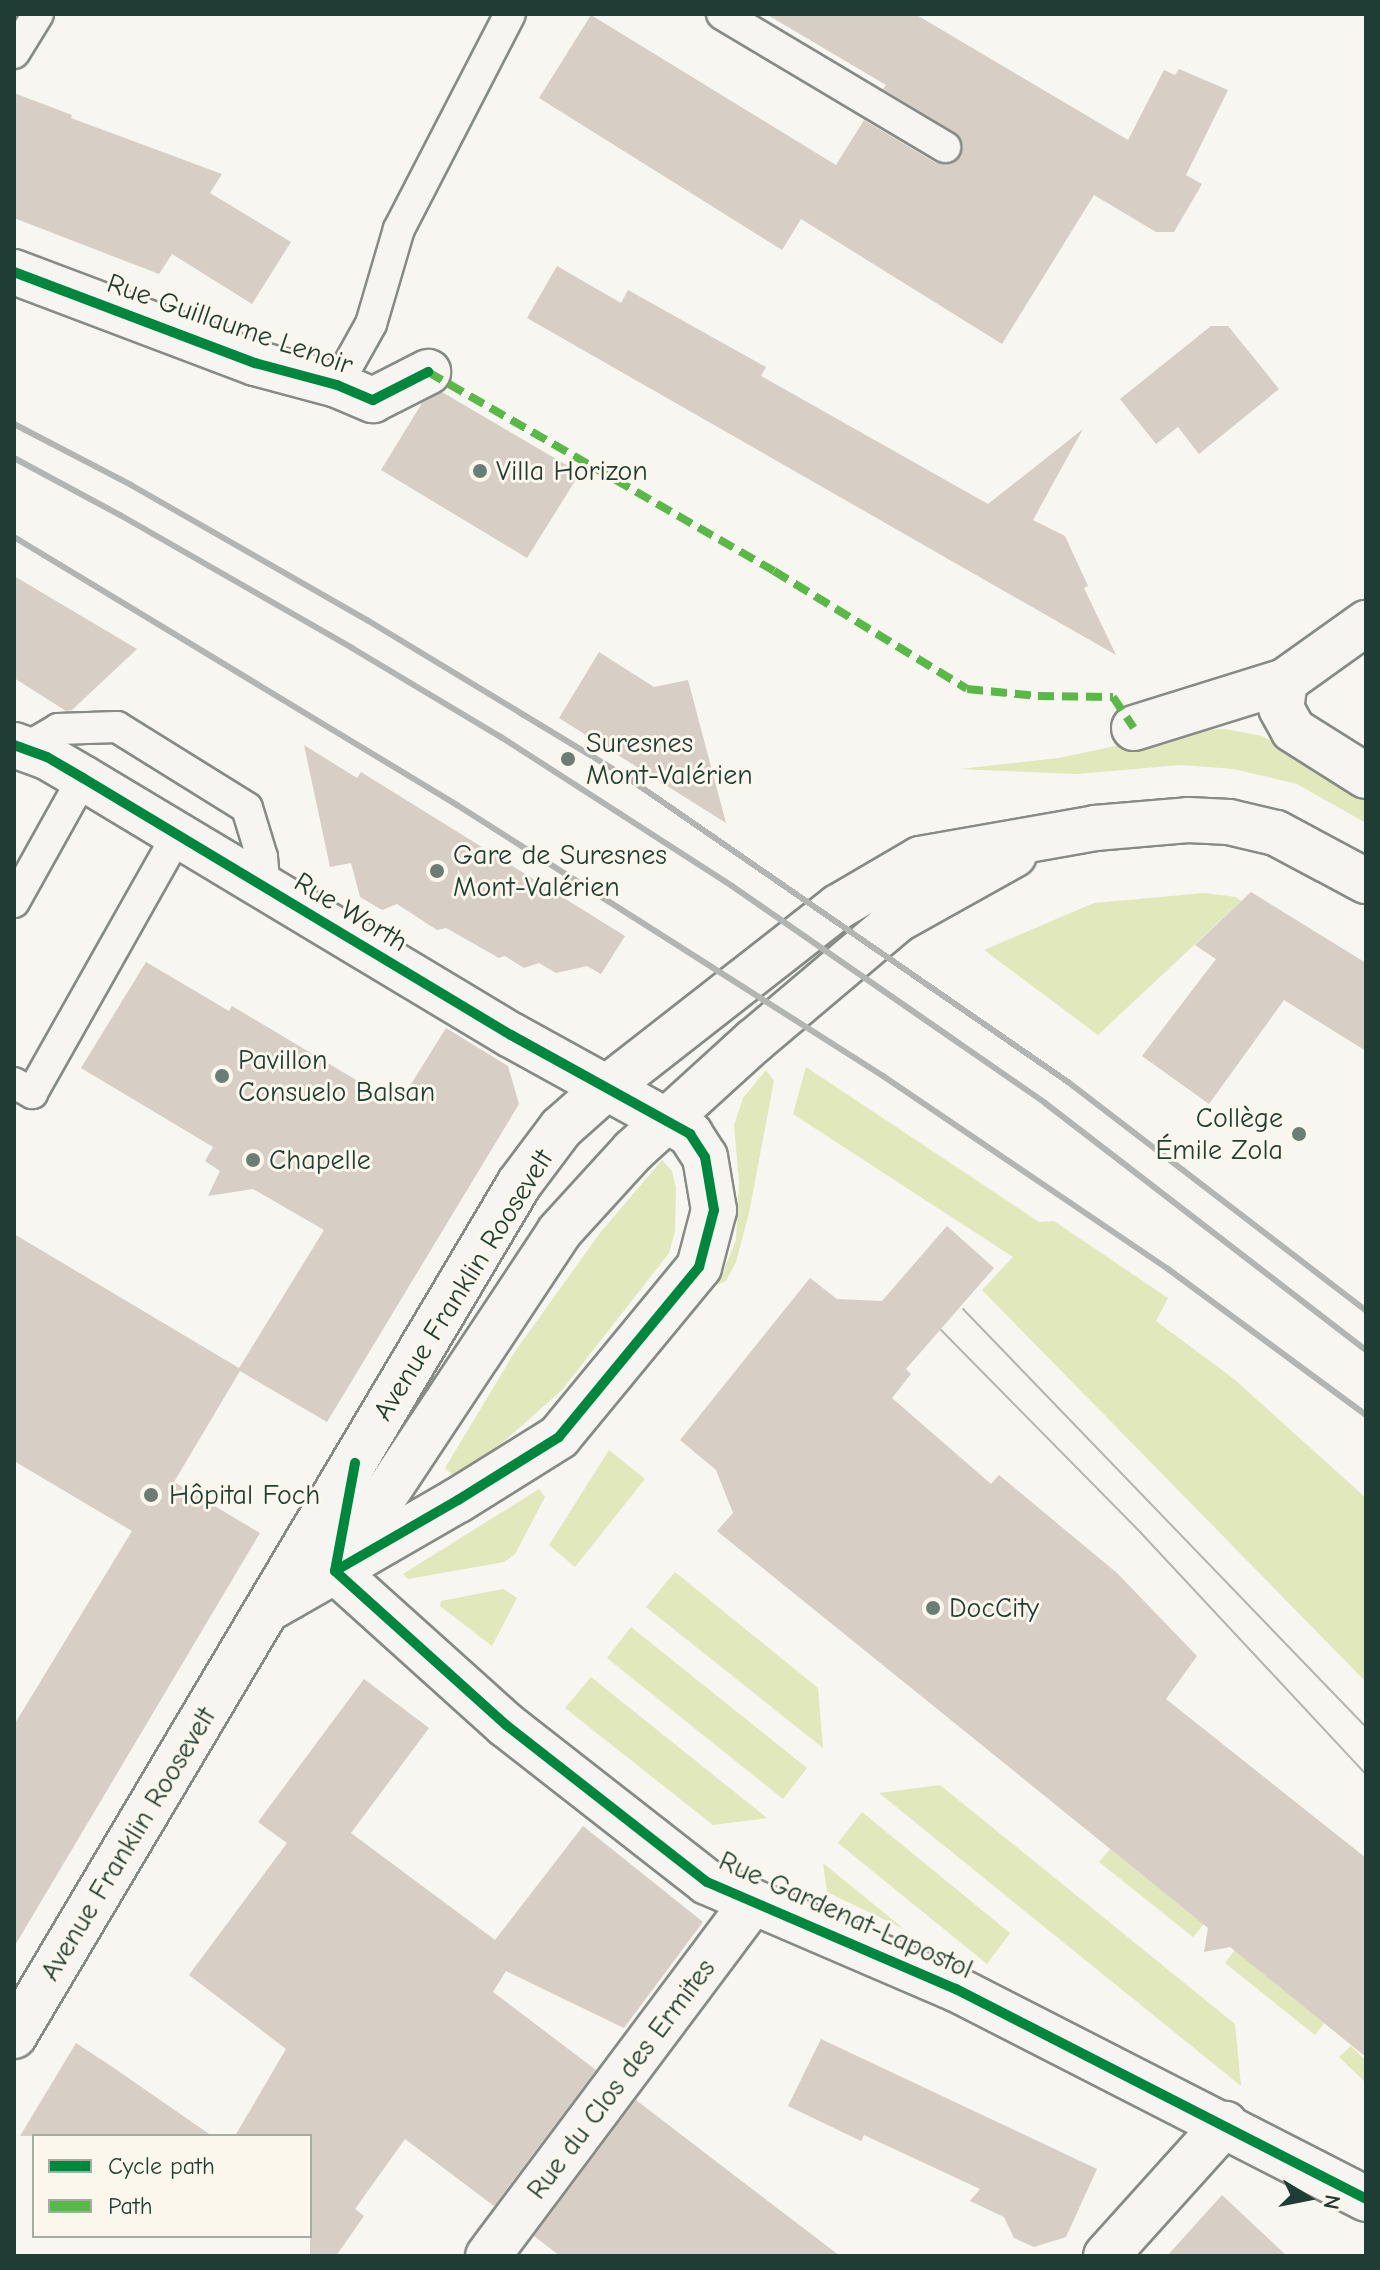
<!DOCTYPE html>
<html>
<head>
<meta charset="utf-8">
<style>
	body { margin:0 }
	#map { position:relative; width:1380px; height:2270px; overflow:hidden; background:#f8f6f0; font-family:"Comic Neue",sans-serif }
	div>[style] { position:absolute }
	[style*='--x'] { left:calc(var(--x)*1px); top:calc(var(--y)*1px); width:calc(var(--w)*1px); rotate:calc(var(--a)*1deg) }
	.green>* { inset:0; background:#e0e8bc }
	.building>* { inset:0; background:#d7cec5 }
	.roads { filter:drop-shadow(2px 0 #868b86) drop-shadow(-2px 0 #868b86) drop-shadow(0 2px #868b86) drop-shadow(0 -2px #868b86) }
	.service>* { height:30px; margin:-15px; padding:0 15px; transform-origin:15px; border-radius:15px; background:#f6f5f1 }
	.minor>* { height:44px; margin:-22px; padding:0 22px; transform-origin:22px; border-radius:22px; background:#f6f5f1 }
	.primary>* { height:44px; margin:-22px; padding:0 22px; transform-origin:22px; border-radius:22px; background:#f6f5f1 }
	.tram>* { height:2px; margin:-1px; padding:0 1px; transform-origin:1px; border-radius:1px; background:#b2b5b1 }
	.rail>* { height:6px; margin:-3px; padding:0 3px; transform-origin:3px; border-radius:3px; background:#b2b5b1 }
	.quiet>* { height:8px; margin-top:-4px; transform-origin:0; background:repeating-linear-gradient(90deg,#58b947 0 16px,transparent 0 24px) }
	.cycleway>* { height:10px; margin:-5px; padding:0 5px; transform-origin:5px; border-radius:5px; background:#00873e }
	.dots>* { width:22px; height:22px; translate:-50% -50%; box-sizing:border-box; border:4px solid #fbf7ec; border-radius:50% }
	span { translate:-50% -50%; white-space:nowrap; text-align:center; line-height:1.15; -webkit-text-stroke:6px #fbf7ec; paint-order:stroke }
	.street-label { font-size:28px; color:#1f3d34 }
	.poi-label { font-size:28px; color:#1f3d34 }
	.left { translate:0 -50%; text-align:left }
	.right { translate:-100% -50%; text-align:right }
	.frame { position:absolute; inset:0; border:16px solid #1f3d34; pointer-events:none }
	.legend { position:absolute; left:32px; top:2134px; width:280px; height:104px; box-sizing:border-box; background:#fbf7ec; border:2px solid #a3ada2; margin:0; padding:10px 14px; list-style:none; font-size:24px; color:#1f3d34 }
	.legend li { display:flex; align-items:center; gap:16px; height:40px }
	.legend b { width:40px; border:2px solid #a3ada2 }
	.north { position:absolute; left:1268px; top:2158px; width:80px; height:80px; -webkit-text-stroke:6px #fbf7ec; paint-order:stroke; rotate:100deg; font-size:22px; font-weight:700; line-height:32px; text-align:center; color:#1f3d34 }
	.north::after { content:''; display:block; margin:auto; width:28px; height:36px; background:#1f3d34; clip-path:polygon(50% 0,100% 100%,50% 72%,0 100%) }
</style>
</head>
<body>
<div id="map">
	<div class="green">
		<i style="clip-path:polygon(1226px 729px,1262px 736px,1366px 794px,1366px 823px,1297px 784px,1234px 769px,1181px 765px,1076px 774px,960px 769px,1059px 758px,1190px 730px)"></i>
		<i style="clip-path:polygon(1205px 893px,1236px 897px,1241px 901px,1098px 1035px,984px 950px,1094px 903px)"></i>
		<i style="clip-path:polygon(806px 1067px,1039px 1222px,1054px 1221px,1168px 1298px,1156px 1321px,1234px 1379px,1366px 1498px,1366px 1682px,982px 1290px,1013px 1257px,793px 1114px)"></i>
		<i style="clip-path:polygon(766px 1070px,774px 1081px,749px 1213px,736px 1262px,726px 1281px,718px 1284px,736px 1240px,739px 1182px,734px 1125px,743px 1098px)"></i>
		<i style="clip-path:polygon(662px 1160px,672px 1171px,676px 1188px,675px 1231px,669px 1253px,562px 1390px,459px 1481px,445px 1468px,516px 1350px,600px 1233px)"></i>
		<i style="clip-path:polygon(609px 1450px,645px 1479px,575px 1567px,549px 1545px)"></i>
		<i style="clip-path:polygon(539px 1489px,545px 1497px,515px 1554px,504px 1562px,408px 1579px,403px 1574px)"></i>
		<i style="clip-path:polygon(675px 1572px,818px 1688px,823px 1748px,646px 1607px)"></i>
		<i style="clip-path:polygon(503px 1589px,517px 1598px,492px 1646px,440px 1606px,441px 1601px)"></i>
		<i style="clip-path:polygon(631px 1627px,807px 1768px,783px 1799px,607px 1658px)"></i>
		<i style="clip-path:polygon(591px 1677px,767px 1818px,713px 1825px,565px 1708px)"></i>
		<i style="clip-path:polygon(940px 1785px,1235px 2024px,1241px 2086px,879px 1793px)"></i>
		<i style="clip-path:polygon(862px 1812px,1010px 1933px,987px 1964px,838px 1843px)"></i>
		<i style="clip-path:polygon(1110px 1849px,1204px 1924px,1193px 1937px,1099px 1862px)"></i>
		<i style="clip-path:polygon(823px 1863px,904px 1929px,827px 1892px)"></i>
		<i style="clip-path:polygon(1235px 1950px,1324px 2023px,1315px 2035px,1225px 1963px)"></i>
		<i style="clip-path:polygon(1351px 2046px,1366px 2061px,1366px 2083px,1339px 2057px)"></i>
	</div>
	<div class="building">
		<i style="clip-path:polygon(766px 14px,915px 14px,1128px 140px,1164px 70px,1175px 75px,1179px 69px,1228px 90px,1186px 175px,1202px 184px,1174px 232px,1156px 232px,1094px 195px,1002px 344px,801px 219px,782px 250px,539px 98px,591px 15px,836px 165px,864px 120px,936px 163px,953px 163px,960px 157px,963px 146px,954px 132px,883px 89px,886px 85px)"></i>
		<i style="clip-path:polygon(14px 93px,72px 115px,71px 118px,222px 174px,210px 193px,291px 242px,252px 304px,172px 254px,159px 274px,14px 218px)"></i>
		<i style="clip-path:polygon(557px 266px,621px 303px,628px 290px,766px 367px,761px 376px,988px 504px,1083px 429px,1033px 520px,1065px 536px,1088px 586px,1084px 588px,1116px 655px,527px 318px)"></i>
		<i style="clip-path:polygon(1211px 326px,1228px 326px,1279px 389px,1199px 454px,1178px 427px,1156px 444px,1120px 399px)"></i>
		<i style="clip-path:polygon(442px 392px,580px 473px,527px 558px,381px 470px,422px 403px)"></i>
		<i style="clip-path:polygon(14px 576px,137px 649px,72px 710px,66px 711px,14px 678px)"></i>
		<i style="clip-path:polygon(599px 652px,654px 687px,688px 680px,726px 823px,559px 718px)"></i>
		<i style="clip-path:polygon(304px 745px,357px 778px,361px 772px,625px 936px,601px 974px,587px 966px,556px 973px,539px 963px,524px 968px,505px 956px,499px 958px,446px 928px,437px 930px,397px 904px,382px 910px,360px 897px,351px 863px,330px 867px)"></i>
		<i style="clip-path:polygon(1251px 892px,1366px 963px,1366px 1051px,1284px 1000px,1209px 1104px,1142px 1056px,1216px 959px,1195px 945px)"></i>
		<i style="clip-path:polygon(146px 962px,229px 1011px,232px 1006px,398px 1105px,446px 1028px,508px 1066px,519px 1104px,327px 1422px,240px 1371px,174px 1482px,260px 1533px,14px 1947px,14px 1725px,132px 1531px,14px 1461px,14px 1234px,239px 1368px,324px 1230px,253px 1189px,208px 1196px,220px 1171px,205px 1161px,213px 1147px,81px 1068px)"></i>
		<i style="clip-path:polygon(947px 1226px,994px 1268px,906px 1369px,911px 1374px,892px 1398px,991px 1484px,999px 1475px,1117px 1573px,1197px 1656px,1166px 1699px,1366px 1858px,1366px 2057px,1230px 1947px,1204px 1952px,1208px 1928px,717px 1531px,733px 1513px,716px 1470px,680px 1440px,810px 1278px,837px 1299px,882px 1301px)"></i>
		<i style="clip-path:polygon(364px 1679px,429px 1728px,351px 1833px,495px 1940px,583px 1826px,703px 1922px,624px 2028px,506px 1971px,493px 1992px,596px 2070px,494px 2206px,405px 2139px,355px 2209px,364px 2216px,336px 2256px,310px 2256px,310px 2136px,235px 2136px,286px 2049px,189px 1975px,287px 1843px,258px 1822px)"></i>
		<i style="clip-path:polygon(821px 2039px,1097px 2169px,1066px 2237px,1034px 2247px,1014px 2238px,1004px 2217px,970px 2201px,980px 2189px,864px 2135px,861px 2141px,788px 2106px)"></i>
		<i style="clip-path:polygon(76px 2043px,114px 2068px,212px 2136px,20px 2136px)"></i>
		<i style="clip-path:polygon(636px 2100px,735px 2176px,840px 2256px,560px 2256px,534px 2236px)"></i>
		<i style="clip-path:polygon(1222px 2195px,1287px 2256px,1167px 2256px)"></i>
	</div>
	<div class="roads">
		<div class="service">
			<i style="--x:722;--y:14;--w:260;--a:30.8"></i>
			<i style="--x:14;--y:53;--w:46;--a:-58.4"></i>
			<i style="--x:337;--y:385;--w:70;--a:-60.9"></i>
			<i style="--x:371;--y:324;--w:99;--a:-73.6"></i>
			<i style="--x:399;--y:229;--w:242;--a:-62.7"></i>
			<i style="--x:24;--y:749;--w:39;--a:-30"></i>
			<i style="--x:58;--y:729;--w:59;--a:-1.9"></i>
			<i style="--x:117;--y:727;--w:153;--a:31.9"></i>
			<i style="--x:247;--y:808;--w:51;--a:73"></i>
			<i style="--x:262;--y:857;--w:32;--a:85"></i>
			<i style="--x:14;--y:902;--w:142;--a:-60.9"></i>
			<i style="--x:14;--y:1083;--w:21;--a:29"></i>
			<i style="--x:32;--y:1093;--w:297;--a:-60.6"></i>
		</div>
		<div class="minor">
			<i style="--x:14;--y:272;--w:258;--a:20.7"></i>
			<i style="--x:255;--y:363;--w:85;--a:15"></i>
			<i style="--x:337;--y:385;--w:39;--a:23"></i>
			<i style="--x:373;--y:400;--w:62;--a:-27"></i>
			<i style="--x:1285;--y:681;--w:27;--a:98"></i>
			<i style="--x:1281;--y:708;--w:25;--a:61"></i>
			<i style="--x:1293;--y:730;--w:86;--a:32.2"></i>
			<i style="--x:1134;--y:728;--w:158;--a:-17.3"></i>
			<i style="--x:1285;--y:681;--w:100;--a:-35.6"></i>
			<i style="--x:14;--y:745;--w:35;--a:20"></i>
			<i style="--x:47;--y:757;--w:42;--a:30.3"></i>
			<i style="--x:83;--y:778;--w:499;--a:31"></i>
			<i style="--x:511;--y:1035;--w:205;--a:28.9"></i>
			<i style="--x:690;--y:1134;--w:27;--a:57"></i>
			<i style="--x:705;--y:1157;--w:54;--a:80.4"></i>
			<i style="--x:714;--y:1210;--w:59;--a:104.7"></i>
			<i style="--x:699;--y:1267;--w:220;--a:129.5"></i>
			<i style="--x:559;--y:1437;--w:119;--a:148"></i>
			<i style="--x:458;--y:1500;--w:142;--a:150"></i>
			<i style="--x:335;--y:1571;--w:230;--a:42"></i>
			<i style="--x:506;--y:1725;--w:255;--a:38"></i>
			<i style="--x:707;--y:1882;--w:271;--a:23.3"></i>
			<i style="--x:956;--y:1989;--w:461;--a:27.1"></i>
			<i style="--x:488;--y:2256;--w:442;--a:-53.2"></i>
			<i style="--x:1106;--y:2256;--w:178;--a:-48"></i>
		</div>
		<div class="primary">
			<i style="--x:270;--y:1608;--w:75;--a:-29.6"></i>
			<i style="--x:335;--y:1571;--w:406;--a:-56.5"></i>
			<i style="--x:559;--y:1232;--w:110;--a:-47.6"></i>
			<i style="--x:633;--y:1151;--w:164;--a:-42.3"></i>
			<i style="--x:754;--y:1041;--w:187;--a:-40.2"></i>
			<i style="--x:897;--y:920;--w:134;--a:-29.1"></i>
			<i style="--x:14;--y:2036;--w:990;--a:-59.34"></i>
			<i style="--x:519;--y:1184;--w:70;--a:-53.1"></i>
			<i style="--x:561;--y:1128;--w:59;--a:-41.6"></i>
			<i style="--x:605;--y:1089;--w:296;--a:-38"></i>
			<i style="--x:838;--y:907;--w:95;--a:-30.3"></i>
			<i style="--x:920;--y:859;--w:178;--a:-10"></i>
			<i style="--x:1095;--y:828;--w:93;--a:-4.9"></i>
			<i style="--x:1188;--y:820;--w:41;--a:2.8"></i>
			<i style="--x:1229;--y:822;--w:48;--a:13.2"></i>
			<i style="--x:1276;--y:833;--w:102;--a:28.1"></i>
		</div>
	</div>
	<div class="tram">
		<i style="--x:963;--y:1309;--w:581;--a:46.05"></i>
		<i style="--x:941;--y:1330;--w:285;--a:45.4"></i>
		<i style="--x:1141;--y:1533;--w:330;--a:47"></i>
	</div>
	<div class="rail">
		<i style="--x:14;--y:424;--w:132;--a:27.5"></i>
		<i style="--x:131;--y:485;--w:272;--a:29.8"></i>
		<i style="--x:367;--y:620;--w:305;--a:31.2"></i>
		<i style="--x:628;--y:778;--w:535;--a:34.64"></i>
		<i style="--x:1068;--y:1082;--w:376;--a:37.5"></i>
		<i style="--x:14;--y:458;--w:120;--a:28.3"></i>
		<i style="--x:120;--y:515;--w:267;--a:29.8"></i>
		<i style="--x:352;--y:648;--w:174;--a:30.9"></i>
		<i style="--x:501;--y:737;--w:275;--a:32.8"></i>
		<i style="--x:732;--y:886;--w:381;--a:34.7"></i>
		<i style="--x:1045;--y:1103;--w:405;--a:37.6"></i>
		<i style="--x:14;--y:537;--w:518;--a:31.17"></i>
		<i style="--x:457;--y:805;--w:505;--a:32.46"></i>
		<i style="--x:883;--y:1076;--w:344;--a:34.1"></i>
		<i style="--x:1168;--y:1269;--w:246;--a:36.4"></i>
	</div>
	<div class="quiet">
		<i style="--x:428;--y:372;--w:399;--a:29.9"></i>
		<i style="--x:774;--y:571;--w:226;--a:31.4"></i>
		<i style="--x:967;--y:689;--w:71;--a:5.6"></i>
		<i style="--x:1038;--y:696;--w:75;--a:0.8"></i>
		<i style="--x:1113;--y:697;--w:37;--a:56"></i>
	</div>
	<div class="cycleway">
		<i style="--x:14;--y:272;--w:258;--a:20.7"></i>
		<i style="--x:255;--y:363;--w:85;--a:15"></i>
		<i style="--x:337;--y:385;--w:39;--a:23"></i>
		<i style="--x:373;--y:400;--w:62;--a:-27"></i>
		<i style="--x:14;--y:745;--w:35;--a:20"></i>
		<i style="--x:47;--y:757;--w:42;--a:30.3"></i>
		<i style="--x:83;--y:778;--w:499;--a:31"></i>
		<i style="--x:511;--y:1035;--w:205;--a:28.9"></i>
		<i style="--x:690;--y:1134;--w:27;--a:57"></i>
		<i style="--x:705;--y:1157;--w:54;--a:80.4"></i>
		<i style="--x:714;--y:1210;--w:59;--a:104.7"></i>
		<i style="--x:699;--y:1267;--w:220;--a:129.5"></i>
		<i style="--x:559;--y:1437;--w:119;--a:148"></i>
		<i style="--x:458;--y:1500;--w:142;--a:150"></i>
		<i style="--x:335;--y:1571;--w:230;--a:42"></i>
		<i style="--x:506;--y:1725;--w:255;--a:38"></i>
		<i style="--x:707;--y:1882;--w:271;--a:23.3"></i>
		<i style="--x:956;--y:1989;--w:461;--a:27.1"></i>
		<i style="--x:335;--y:1571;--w:110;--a:-79.5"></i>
	</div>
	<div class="dots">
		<i style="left:480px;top:471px;background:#6b7e76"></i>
		<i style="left:568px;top:759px;background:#6b7e76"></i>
		<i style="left:437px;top:871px;background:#6b7e76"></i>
		<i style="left:222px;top:1076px;background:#6b7e76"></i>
		<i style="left:1299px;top:1134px;background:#6b7e76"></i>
		<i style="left:253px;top:1160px;background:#6b7e76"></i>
		<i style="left:151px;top:1495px;background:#6b7e76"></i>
		<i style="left:933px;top:1608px;background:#6b7e76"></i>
	</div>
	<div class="street-label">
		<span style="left:230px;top:324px;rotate:19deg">Rue Guillaume Lenoir</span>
		<span style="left:351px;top:912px;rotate:31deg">Rue Worth</span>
		<span style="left:463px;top:1285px;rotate:-58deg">Avenue Franklin Roosevelt</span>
		<span style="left:128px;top:1844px;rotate:-59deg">Avenue Franklin Roosevelt</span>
		<span style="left:846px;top:1915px;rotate:24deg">Rue Gardenat-Lapostol</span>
		<span style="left:621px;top:2079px;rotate:-53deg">Rue du Clos des Ermites</span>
	</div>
	<div class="poi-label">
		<span class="left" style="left:496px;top:471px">Villa Horizon</span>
		<span class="left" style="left:586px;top:759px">Suresnes<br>Mont-Valérien</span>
		<span class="left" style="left:453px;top:871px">Gare de Suresnes<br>Mont-Valérien</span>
		<span class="left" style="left:238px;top:1076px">Pavillon<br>Consuelo Balsan</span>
		<span class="right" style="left:1283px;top:1134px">Collège<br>Émile Zola</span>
		<span class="left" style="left:269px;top:1160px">Chapelle</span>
		<span class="left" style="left:169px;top:1495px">Hôpital Foch</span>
		<span class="left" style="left:949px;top:1608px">DocCity</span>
	</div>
	<div class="frame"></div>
	<ul class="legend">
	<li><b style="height:10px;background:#00873e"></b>Cycle path</li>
	<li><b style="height:10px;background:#58b947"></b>Path</li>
	</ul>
	<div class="north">N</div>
</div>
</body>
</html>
